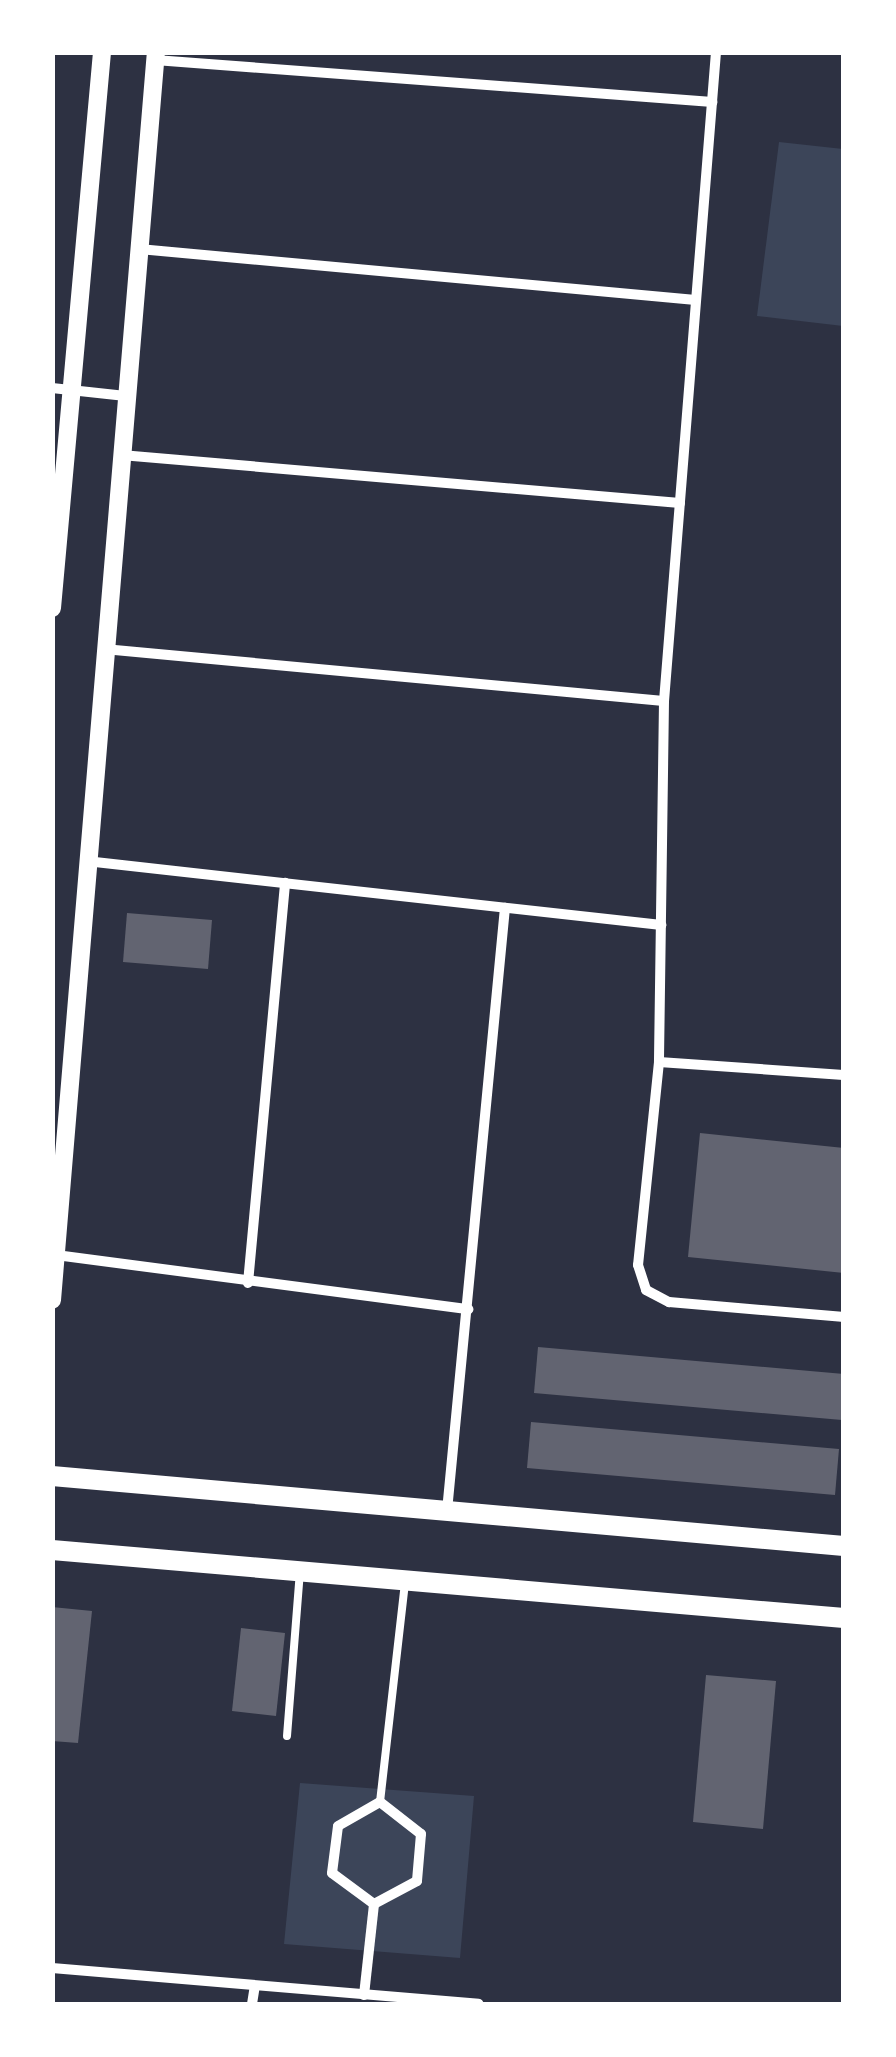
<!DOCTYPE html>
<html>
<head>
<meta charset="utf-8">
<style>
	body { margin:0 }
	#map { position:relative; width:896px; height:2057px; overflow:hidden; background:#2d3142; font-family:Arial,sans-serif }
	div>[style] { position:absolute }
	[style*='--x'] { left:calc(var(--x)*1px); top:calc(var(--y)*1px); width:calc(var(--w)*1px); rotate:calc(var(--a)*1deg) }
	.green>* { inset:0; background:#3c4559 }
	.building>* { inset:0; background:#626471 }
	.service>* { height:8px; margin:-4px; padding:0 4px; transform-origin:4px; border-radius:4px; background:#fff }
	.minor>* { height:10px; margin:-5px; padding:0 5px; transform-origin:5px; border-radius:5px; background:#fff }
	.tertiary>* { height:18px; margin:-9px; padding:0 9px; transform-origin:9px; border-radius:9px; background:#fff }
	.secondary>* { height:20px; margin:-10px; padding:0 10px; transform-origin:10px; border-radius:10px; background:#fff }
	span { translate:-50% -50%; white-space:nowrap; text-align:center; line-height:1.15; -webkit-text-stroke:9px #fff; paint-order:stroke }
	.frame { position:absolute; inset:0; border:55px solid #fff; pointer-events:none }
</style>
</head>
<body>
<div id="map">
	<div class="green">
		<i style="clip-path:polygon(779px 142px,843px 149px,843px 326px,757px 316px)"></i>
		<i style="clip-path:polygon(300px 1783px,474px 1796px,460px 1958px,284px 1944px)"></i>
	</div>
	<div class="building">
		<i style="clip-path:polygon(127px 913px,212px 920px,208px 969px,123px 962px)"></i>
		<i style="clip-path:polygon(700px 1133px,844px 1148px,844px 1273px,688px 1257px)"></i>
		<i style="clip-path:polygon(538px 1347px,844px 1374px,842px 1420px,534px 1393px)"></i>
		<i style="clip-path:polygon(531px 1422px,839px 1449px,835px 1495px,527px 1468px)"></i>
		<i style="clip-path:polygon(52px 1607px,92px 1611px,78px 1743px,52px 1741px)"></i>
		<i style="clip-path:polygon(241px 1628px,285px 1633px,276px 1716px,232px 1711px)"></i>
		<i style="clip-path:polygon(706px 1675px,776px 1681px,763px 1829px,693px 1822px)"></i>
	</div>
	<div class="service">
		<i style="--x:287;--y:1736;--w:166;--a:-85.5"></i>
		<i style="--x:380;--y:1802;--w:222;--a:-83.5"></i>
	</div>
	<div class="minor">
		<i style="--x:716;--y:52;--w:651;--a:94.58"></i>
		<i style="--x:664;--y:701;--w:361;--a:90.8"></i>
		<i style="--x:659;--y:1062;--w:204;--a:95.9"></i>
		<i style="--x:638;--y:1265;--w:26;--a:72"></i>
		<i style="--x:646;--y:1290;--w:26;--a:28"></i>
		<i style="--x:669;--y:1302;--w:176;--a:4.9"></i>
		<i style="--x:155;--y:60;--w:559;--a:4.31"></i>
		<i style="--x:139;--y:249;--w:559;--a:5.23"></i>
		<i style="--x:52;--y:388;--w:74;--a:6.2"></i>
		<i style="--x:121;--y:455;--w:561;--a:4.91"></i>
		<i style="--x:104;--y:649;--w:562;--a:5.31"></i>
		<i style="--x:86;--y:861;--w:579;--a:6.35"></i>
		<i style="--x:659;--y:1062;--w:185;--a:4"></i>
		<i style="--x:56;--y:1255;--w:416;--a:7.5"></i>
		<i style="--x:248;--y:1283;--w:402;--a:-84.7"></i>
		<i style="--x:447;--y:1511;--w:606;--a:-84.51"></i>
		<i style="--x:380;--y:1802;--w:52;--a:38"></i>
		<i style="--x:421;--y:1834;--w:47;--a:94.9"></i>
		<i style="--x:417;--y:1881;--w:49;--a:151.9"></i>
		<i style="--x:374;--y:1904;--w:52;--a:-143.6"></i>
		<i style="--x:332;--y:1873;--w:47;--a:-82.7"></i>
		<i style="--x:338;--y:1826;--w:48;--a:-29.7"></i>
		<i style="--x:52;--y:1968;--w:428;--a:4.8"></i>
		<i style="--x:364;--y:1995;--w:92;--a:-83.7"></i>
		<i style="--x:252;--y:2004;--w:18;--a:-81"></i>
	</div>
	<div class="tertiary">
		<i style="--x:52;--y:608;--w:558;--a:-84.86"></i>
		<i style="--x:52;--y:1300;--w:1252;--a:-85.24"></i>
	</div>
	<div class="secondary">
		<i style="--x:52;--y:1476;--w:795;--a:5.05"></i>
		<i style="--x:52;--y:1550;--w:795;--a:4.91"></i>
	</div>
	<div class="frame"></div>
</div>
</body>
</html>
